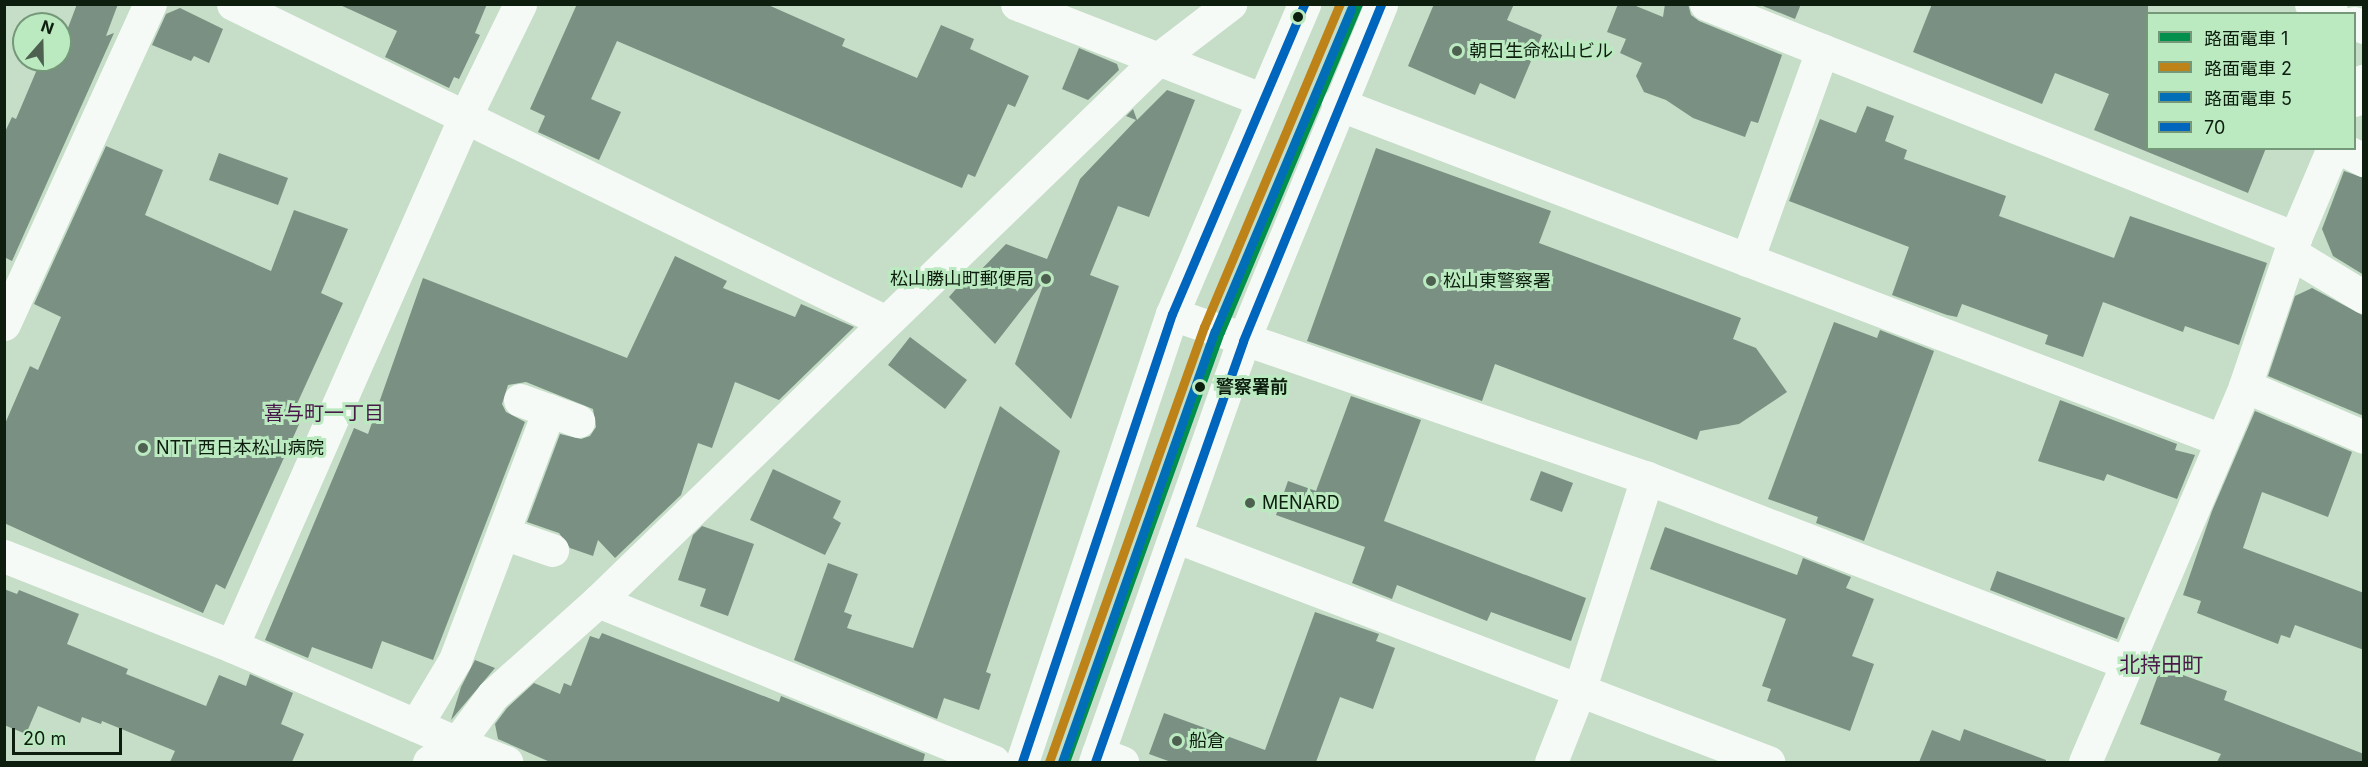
<!DOCTYPE html>
<html>
<head>
<meta charset="utf-8">
<style>
	body { margin:0 }
	#map { position:relative; width:2368px; height:767px; overflow:hidden; background:#c6dec8; font-family:Inter,"Noto Sans JP",sans-serif }
	div>[style] { position:absolute }
	[style*='--x'] { left:calc(var(--x)*1px); top:calc(var(--y)*1px); width:calc(var(--w)*1px); rotate:calc(var(--a)*1deg) }
	.building>* { inset:0; background:#799082 }
	.street>* { height:33px; margin:-16.5px; padding:0 16.5px; transform-origin:16.5px; border-radius:16.5px; background:#f6faf7 }
	.primary>* { height:33px; margin:-16.5px; padding:0 16.5px; transform-origin:16.5px; border-radius:16.5px; background:#f6faf7 }
	.bus-1>* { height:9px; margin:-4.5px; padding:0 4.5px; transform-origin:4.5px; border-radius:4.5px; background:#0065bd }
	.tram-1>* { height:9px; margin:-4.5px; padding:0 4.5px; transform-origin:4.5px; border-radius:4.5px; background:#008f4d }
	.tram-2>* { height:9px; margin:-4.5px; padding:0 4.5px; transform-origin:4.5px; border-radius:4.5px; background:#be8318 }
	.tram-3>* { height:9px; margin:-4.5px; padding:0 4.5px; transform-origin:4.5px; border-radius:4.5px; background:#036eb8 }
	.dots>* { width:16px; height:16px; translate:-50% -50%; box-sizing:border-box; border:3px solid #bbe9c0; border-radius:50% }
	span { translate:-50% -50%; white-space:nowrap; text-align:center; line-height:1.15; -webkit-text-stroke:6px #bbe9c0; paint-order:stroke }
	.poi-label { font-size:18px; color:#0d1e0f }
	.left { translate:0 -50%; text-align:left }
	.right { translate:-100% -50%; text-align:right }
	.stop-label { font-size:18px; color:#0d1e0f; font-weight:700 }
	.neighbourhood-label { font-size:20px; color:#481848 }
	.quarter-label { font-size:21px; color:#481848 }
	.frame { position:absolute; inset:0; border:6px solid #0d1e0f; pointer-events:none }
	.legend { position:absolute; left:2146px; top:12px; width:210px; height:138px; box-sizing:border-box; background:#bbe9c0; border:2px solid #759879; margin:0; padding:8px 10px; list-style:none; font-size:18px; color:#0d1e0f }
	.legend li { display:flex; align-items:center; gap:12px; height:30px }
	.legend b { width:30px; border:2px solid #759879 }
	.north { position:absolute; left:12px; top:12px; width:60px; height:60px; box-sizing:border-box; background:#bbe9c0; border:2px solid #759879; border-radius:50%; rotate:20deg; font-size:16px; font-weight:700; line-height:24px; text-align:center; color:#0d1e0f }
	.north::after { content:''; display:block; margin:auto; width:21px; height:27px; background:#4e6150; clip-path:polygon(50% 0,100% 100%,50% 72%,0 100%) }
	.scale { position:absolute; left:12px; top:728px; width:110px; height:27px; box-sizing:border-box; border:3px solid #0d1e0f; border-top:0; padding-left:8px; font-size:18px; line-height:21px; white-space:nowrap; color:#0d1e0f; -webkit-text-stroke:4px #bbe9c0; paint-order:stroke }
</style>
</head>
<body>
<div id="map">
	<div class="building">
		<i style="clip-path:polygon(77px 4px,118px 4px,106px 36px,114px 33px,12px 261px,4px 257px,4px 134px,12px 117px,16px 119px,41px 60px,60px 60px,60px 49px)"></i>
		<i style="clip-path:polygon(338px 4px,487px 4px,475px 33px,480px 35px,459px 79px,454px 77px,449px 88px,385px 57px,397px 31px)"></i>
		<i style="clip-path:polygon(577px 4px,766px 4px,845px 39px,842px 46px,917px 78px,941px 25px,974px 39px,970px 49px,1029px 76px,1015px 107px,1008px 104px,975px 177px,968px 174px,962px 188px,617px 41px,591px 99px,621px 112px,599px 160px,538px 132px,545px 116px,530px 109px)"></i>
		<i style="clip-path:polygon(1434px 4px,1514px 4px,1507px 20px,1542px 35px,1515px 99px,1480px 83px,1475px 95px,1408px 66px)"></i>
		<i style="clip-path:polygon(1618px 4px,1631px 4px,1663px 17px,1665px 4px,1688px 4px,1691px 15px,1699px 21px,1782px 55px,1758px 123px,1751px 121px,1745px 137px,1693px 118px,1666px 100px,1644px 92px,1636px 76px,1642px 63px,1620px 53px,1626px 39px,1607px 32px)"></i>
		<i style="clip-path:polygon(1758px 4px,1801px 4px,1795px 19px)"></i>
		<i style="clip-path:polygon(1932px 4px,2148px 4px,2148px 148px,2266px 148px,2248px 193px,2094px 130px,2109px 94px,2055px 73px,2042px 104px,1913px 52px)"></i>
		<i style="clip-path:polygon(180px 8px,223px 29px,209px 63px,194px 56px,191px 61px,152px 45px,166px 14px)"></i>
		<i style="clip-path:polygon(1079px 48px,1117px 64px,1119px 70px,1088px 100px,1062px 89px)"></i>
		<i style="clip-path:polygon(1167px 90px,1195px 100px,1149px 217px,1118px 206px,1090px 275px,1119px 286px,1071px 419px,1015px 364px,1045px 280px,995px 344px,949px 297px,968px 275px,974px 277px,1006px 244px,1047px 259px,1080px 179px,1136px 120px,1126px 116px,1133px 109px,1137px 120px)"></i>
		<i style="clip-path:polygon(1867px 106px,1894px 116px,1885px 141px,1907px 150px,1904px 159px,2006px 196px,1999px 216px,2114px 258px,2130px 216px,2267px 263px,2239px 345px,2185px 326px,2183px 332px,2103px 302px,2083px 357px,2045px 344px,2048px 335px,1962px 304px,1957px 317px,1947px 315px,1892px 295px,1909px 247px,1789px 201px,1820px 119px,1856px 133px)"></i>
		<i style="clip-path:polygon(106px 146px,163px 170px,145px 215px,271px 271px,294px 210px,348px 229px,321px 293px,343px 303px,296px 406px,305px 411px,225px 589px,216px 584px,203px 613px,4px 523px,4px 426px,30px 366px,38px 370px,61px 317px,34px 304px)"></i>
		<i style="clip-path:polygon(1376px 148px,1551px 211px,1539px 243px,1741px 318px,1733px 339px,1756px 348px,1787px 392px,1739px 424px,1700px 431px,1697px 440px,1495px 364px,1482px 401px,1307px 341px)"></i>
		<i style="clip-path:polygon(219px 153px,288px 178px,278px 205px,209px 180px)"></i>
		<i style="clip-path:polygon(2344px 171px,2364px 178px,2364px 275px,2333px 256px,2322px 229px)"></i>
		<i style="clip-path:polygon(675px 256px,727px 281px,723px 288px,795px 317px,801px 304px,854px 327px,779px 400px,735px 382px,712px 448px,698px 443px,681px 495px,615px 558px,598px 540px,593px 556px,570px 548px,559px 533px,527px 522px,560px 434px,581px 439px,590px 436px,596px 427px,593px 409px,526px 382px,508px 385px,502px 404px,506px 412px,525px 422px,433px 660px,382px 641px,372px 669px,312px 647px,308px 658px,265px 640px,354px 428px,368px 434px,423px 278px,627px 358px)"></i>
		<i style="clip-path:polygon(2312px 288px,2364px 316px,2364px 416px,2268px 376px,2295px 296px)"></i>
		<i style="clip-path:polygon(1834px 322px,1877px 338px,1880px 330px,1934px 351px,1864px 541px,1816px 523px,1818px 517px,1768px 499px)"></i>
		<i style="clip-path:polygon(910px 337px,967px 380px,945px 409px,888px 365px)"></i>
		<i style="clip-path:polygon(1351px 396px,1421px 420px,1384px 521px,1586px 598px,1571px 641px,1491px 612px,1487px 621px,1397px 585px,1392px 599px,1352px 583px,1365px 547px,1276px 515px,1288px 481px,1316px 491px)"></i>
		<i style="clip-path:polygon(2060px 400px,2177px 444px,2175px 450px,2195px 455px,2177px 499px,2107px 474px,2104px 481px,2038px 461px)"></i>
		<i style="clip-path:polygon(1000px 406px,1060px 451px,986px 672px,991px 674px,979px 710px,944px 698px,937px 719px,794px 660px,828px 563px,858px 574px,844px 612px,852px 615px,847px 628px,913px 648px)"></i>
		<i style="clip-path:polygon(2255px 411px,2352px 452px,2328px 517px,2262px 492px,2243px 548px,2364px 593px,2364px 650px,2295px 625px,2290px 638px,2281px 635px,2278px 644px,2197px 613px,2201px 601px,2183px 595px,2212px 511px)"></i>
		<i style="clip-path:polygon(773px 469px,841px 501px,833px 518px,841px 523px,825px 555px,750px 520px)"></i>
		<i style="clip-path:polygon(1541px 471px,1573px 483px,1562px 512px,1530px 500px)"></i>
		<i style="clip-path:polygon(702px 526px,754px 544px,728px 616px,700px 606px,706px 589px,678px 580px,693px 535px)"></i>
		<i style="clip-path:polygon(1665px 527px,1797px 575px,1803px 558px,1851px 577px,1846px 588px,1874px 599px,1852px 656px,1874px 664px,1850px 731px,1767px 701px,1771px 689px,1762px 686px,1786px 619px,1650px 569px)"></i>
		<i style="clip-path:polygon(1997px 571px,2125px 618px,2117px 639px,1990px 590px)"></i>
		<i style="clip-path:polygon(4px 589px,17px 594px,19px 590px,79px 614px,67px 644px,128px 669px,126px 674px,206px 706px,219px 675px,246px 686px,250px 674px,293px 693px,281px 724px,304px 734px,292px 762px,170px 762px,175px 751px,102px 721px,101px 724px,82px 717px,80px 723px,38px 706px,26px 734px,4px 725px)"></i>
		<i style="clip-path:polygon(1315px 612px,1379px 634px,1376px 641px,1395px 648px,1373px 709px,1340px 697px,1316px 762px,1171px 762px,1149px 754px,1164px 713px,1265px 750px)"></i>
		<i style="clip-path:polygon(602px 633px,779px 702px,781px 696px,925px 754px,923px 762px,550px 762px,498px 739px,495px 724px,507px 708px,534px 683px,560px 694px,564px 683px,571px 686px,590px 636px,599px 639px)"></i>
		<i style="clip-path:polygon(475px 660px,495px 668px,451px 720px,461px 687px)"></i>
		<i style="clip-path:polygon(2161px 667px,2227px 691px,2224px 700px,2364px 754px,2364px 762px,2217px 762px,2221px 754px,2140px 724px)"></i>
		<i style="clip-path:polygon(1964px 729px,2046px 760px,2046px 762px,1919px 762px,1932px 730px,1960px 741px)"></i>
	</div>
	<div class="street">
		<i style="--x:233;--y:4;--w:726;--a:25.97"></i>
		<i style="--x:1017;--y:4;--w:262;--a:21.3"></i>
		<i style="--x:1706;--y:4;--w:634;--a:21.67"></i>
		<i style="--x:2311;--y:4;--w:23;--a:25"></i>
		<i style="--x:2354;--y:23;--w:11;--a:22"></i>
		<i style="--x:2354;--y:100;--w:22;--a:-63"></i>
		<i style="--x:1338;--y:104;--w:945;--a:20.83"></i>
		<i style="--x:2340;--y:148;--w:27;--a:27"></i>
		<i style="--x:2291;--y:253;--w:85;--a:31.1"></i>
		<i style="--x:1747;--y:260;--w:223;--a:-70.3"></i>
		<i style="--x:1172;--y:314;--w:503;--a:19.05"></i>
		<i style="--x:1647;--y:478;--w:514;--a:21.08"></i>
		<i style="--x:4;--y:324;--w:352;--a:-65.5"></i>
		<i style="--x:2245;--y:386;--w:129;--a:23.2"></i>
		<i style="--x:520;--y:400;--w:62;--a:19.9"></i>
		<i style="--x:503;--y:533;--w:52;--a:19.1"></i>
		<i style="--x:1175;--y:536;--w:635;--a:20.86"></i>
		<i style="--x:4;--y:556;--w:245;--a:21.5"></i>
		<i style="--x:232;--y:646;--w:245;--a:23.3"></i>
		<i style="--x:457;--y:743;--w:60;--a:-53.1"></i>
		<i style="--x:493;--y:695;--w:141;--a:-41.8"></i>
		<i style="--x:598;--y:601;--w:779;--a:-44.06"></i>
		<i style="--x:1158;--y:59;--w:91;--a:-37.4"></i>
		<i style="--x:598;--y:601;--w:427;--a:22.1"></i>
		<i style="--x:232;--y:646;--w:576;--a:-66.24"></i>
		<i style="--x:464;--y:119;--w:128;--a:-64"></i>
		<i style="--x:416;--y:725;--w:76;--a:-59"></i>
		<i style="--x:455;--y:660;--w:267;--a:-69.4"></i>
		<i style="--x:1098;--y:753;--w:26;--a:21"></i>
		<i style="--x:429;--y:762;--w:34;--a:-34"></i>
		<i style="--x:457;--y:743;--w:53;--a:21.2"></i>
		<i style="--x:1551;--y:762;--w:76;--a:-68.5"></i>
		<i style="--x:1579;--y:691;--w:224;--a:-72.3"></i>
		<i style="--x:2085;--y:762;--w:409;--a:-66.9"></i>
		<i style="--x:2245;--y:386;--w:156;--a:-71.3"></i>
		<i style="--x:2295;--y:238;--w:98;--a:-67.1"></i>
	</div>
	<div class="primary">
		<i style="--x:1022;--y:762;--w:472;--a:-71.5"></i>
		<i style="--x:1172;--y:314;--w:337;--a:-66.9"></i>
		<i style="--x:1095;--y:762;--w:446;--a:-70.6"></i>
		<i style="--x:1243;--y:341;--w:364;--a:-67.7"></i>
	</div>
	<div class="bus-1">
		<i style="--x:1022;--y:762;--w:472;--a:-71.5"></i>
		<i style="--x:1172;--y:314;--w:337;--a:-66.9"></i>
		<i style="--x:1095;--y:762;--w:446;--a:-70.6"></i>
		<i style="--x:1243;--y:341;--w:364;--a:-67.7"></i>
	</div>
	<div class="tram-1">
		<i style="--x:1065;--y:762;--w:457;--a:-70.2"></i>
		<i style="--x:1220;--y:332;--w:356;--a:-67.2"></i>
	</div>
	<div class="tram-2">
		<i style="--x:1049;--y:762;--w:462;--a:-70.4"></i>
		<i style="--x:1204;--y:327;--w:350;--a:-67.2"></i>
	</div>
	<div class="tram-3">
		<i style="--x:1062;--y:762;--w:457;--a:-70.5"></i>
		<i style="--x:1215;--y:331;--w:350;--a:-67.1"></i>
	</div>
	<div class="dots">
		<i style="left:1298px;top:17px;background:#0d1e0f"></i>
		<i style="left:1457px;top:51px;background:#4e6150"></i>
		<i style="left:1046px;top:279px;background:#4e6150"></i>
		<i style="left:1431px;top:281px;background:#4e6150"></i>
		<i style="left:1200px;top:387px;background:#0d1e0f"></i>
		<i style="left:143px;top:448px;background:#4e6150"></i>
		<i style="left:1250px;top:503px;background:#4e6150"></i>
		<i style="left:1177px;top:741px;background:#4e6150"></i>
	</div>
	<div class="poi-label">
		<span class="left" style="left:1469px;top:51px">朝日生命松山ビル</span>
		<span class="right" style="left:1034px;top:279px">松山勝山町郵便局</span>
		<span class="left" style="left:1443px;top:281px">松山東警察署</span>
		<span class="left" style="left:156px;top:448px">NTT 西日本松山病院</span>
		<span class="left" style="left:1262px;top:503px">MENARD</span>
		<span class="left" style="left:1189px;top:741px">船倉</span>
	</div>
	<div class="stop-label">
		<span class="left" style="left:1216px;top:387px">警察署前</span>
	</div>
	<div class="neighbourhood-label">
		<span style="left:324px;top:413px">喜与町一丁目</span>
	</div>
	<div class="quarter-label">
		<span style="left:2161px;top:665px">北持田町</span>
	</div>
	<div class="frame"></div>
	<ul class="legend">
	<li><b style="height:8px;background:#008f4d"></b>路面電車 1</li>
	<li><b style="height:8px;background:#be8318"></b>路面電車 2</li>
	<li><b style="height:8px;background:#036eb8"></b>路面電車 5</li>
	<li><b style="height:8px;background:#0065bd"></b>70</li>
	</ul>
	<div class="north">N</div>
	<div class="scale">20 m</div>
</div>
</body>
</html>
